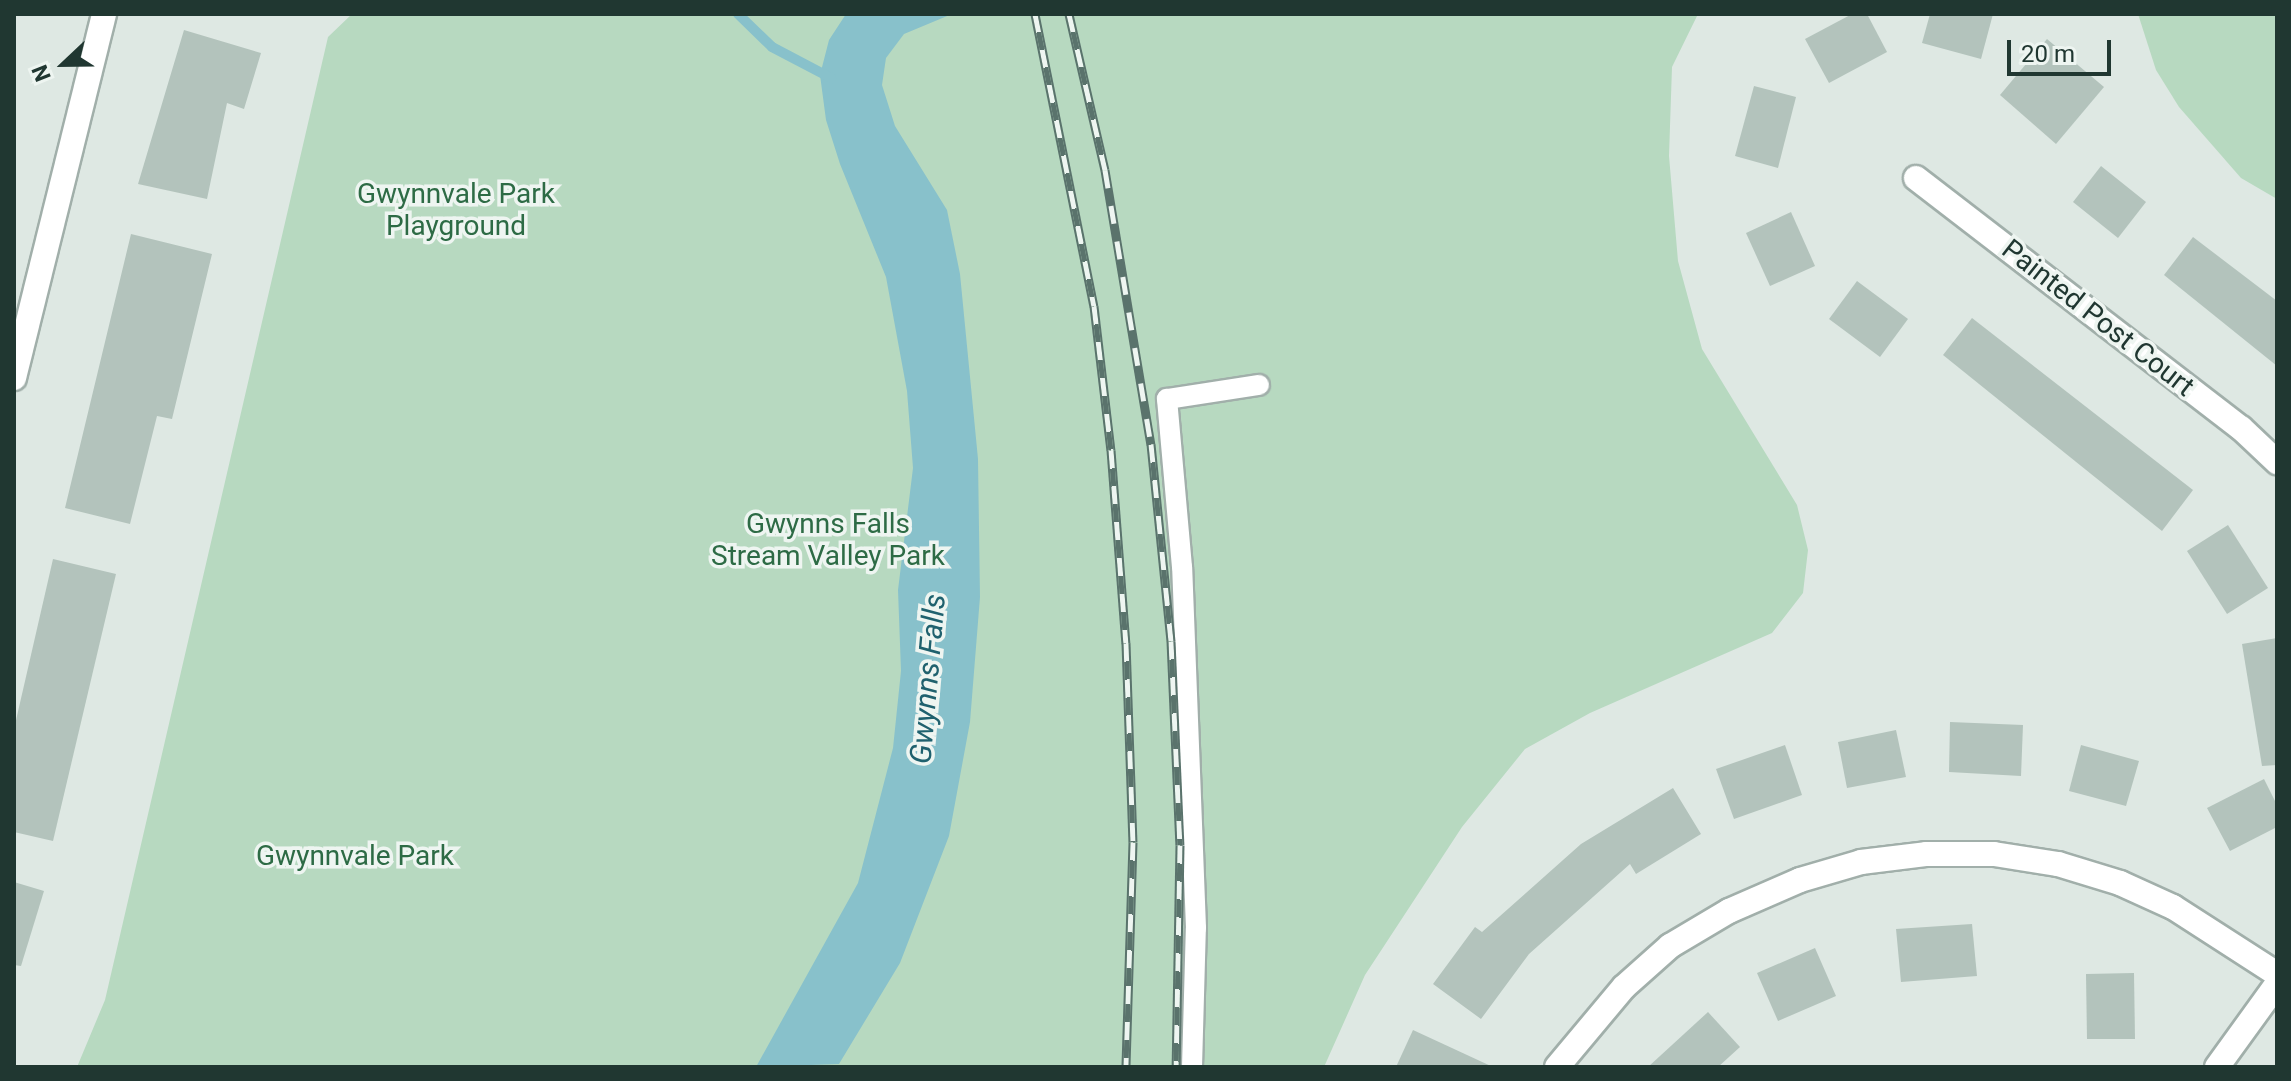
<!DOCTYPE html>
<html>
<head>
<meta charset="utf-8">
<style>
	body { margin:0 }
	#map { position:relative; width:2291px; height:1081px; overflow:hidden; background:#dee8e3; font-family:Roboto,sans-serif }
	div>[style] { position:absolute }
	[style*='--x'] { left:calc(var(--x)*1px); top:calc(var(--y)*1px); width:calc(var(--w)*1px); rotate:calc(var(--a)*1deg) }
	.green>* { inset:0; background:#b7d9c0 }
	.water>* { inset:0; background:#88c1cb }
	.stream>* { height:10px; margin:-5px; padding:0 5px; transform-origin:5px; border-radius:5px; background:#88c1cb }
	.building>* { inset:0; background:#b3c3bc }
	.roads { filter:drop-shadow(2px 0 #a1afaa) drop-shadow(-2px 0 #a1afaa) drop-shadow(0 2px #a1afaa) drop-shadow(0 -2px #a1afaa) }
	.service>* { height:20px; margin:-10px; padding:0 10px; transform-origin:10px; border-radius:10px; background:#fff }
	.minor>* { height:24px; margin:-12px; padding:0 12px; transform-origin:12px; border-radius:12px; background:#fff }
	.rail>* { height:9px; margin-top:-4.5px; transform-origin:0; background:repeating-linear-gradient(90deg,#eef5f1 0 18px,#5a736c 0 36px); box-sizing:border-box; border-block:2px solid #5a736c }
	span { translate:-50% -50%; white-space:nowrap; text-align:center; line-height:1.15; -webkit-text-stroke:7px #eef5f1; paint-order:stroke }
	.park-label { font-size:28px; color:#2d6b45 }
	.street-label { font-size:28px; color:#203731 }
	.water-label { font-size:30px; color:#1f616e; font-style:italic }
	.frame { position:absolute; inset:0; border:16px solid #203731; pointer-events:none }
	.north { position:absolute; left:24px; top:24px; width:80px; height:80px; -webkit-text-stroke:6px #eef5f1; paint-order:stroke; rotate:248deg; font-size:22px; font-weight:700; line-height:32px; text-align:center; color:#203731 }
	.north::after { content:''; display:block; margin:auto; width:28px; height:36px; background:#203731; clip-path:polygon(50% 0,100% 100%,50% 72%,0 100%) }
	.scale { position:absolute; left:2007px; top:40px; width:104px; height:36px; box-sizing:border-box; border:4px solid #203731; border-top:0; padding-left:10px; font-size:24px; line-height:28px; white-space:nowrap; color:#203731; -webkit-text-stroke:6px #eef5f1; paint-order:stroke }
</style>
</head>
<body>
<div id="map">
	<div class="green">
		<i style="clip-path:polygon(352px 14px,1698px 14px,1672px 67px,1669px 156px,1678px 261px,1702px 349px,1797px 505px,1808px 550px,1803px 593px,1772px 633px,1590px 713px,1525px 749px,1462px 827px,1365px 975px,1324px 1067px,77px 1067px,105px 1000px,328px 37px)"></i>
		<i style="clip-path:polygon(2138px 14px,2277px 14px,2277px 199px,2241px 178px,2179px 107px,2156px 70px)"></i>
	</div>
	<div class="water">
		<i style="clip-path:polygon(846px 14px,952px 14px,904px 34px,886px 58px,882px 85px,895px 126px,947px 210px,960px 274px,978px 459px,980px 597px,970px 722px,949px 836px,900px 963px,839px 1064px,756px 1067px,858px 883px,893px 748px,901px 671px,898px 590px,913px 468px,907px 391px,886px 277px,840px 164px,826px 120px,820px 75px,829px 40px)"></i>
	</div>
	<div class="stream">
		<i style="--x:738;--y:14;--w:47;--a:44.1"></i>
		<i style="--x:772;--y:47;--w:67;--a:27.7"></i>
	</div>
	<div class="building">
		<i style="clip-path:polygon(1852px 14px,1867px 14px,1887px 52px,1829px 83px,1805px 39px)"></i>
		<i style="clip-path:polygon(1930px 14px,1993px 14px,1981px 59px,1922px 43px)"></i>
		<i style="clip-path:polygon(184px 30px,261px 53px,244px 109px,227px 103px,207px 199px,138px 184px)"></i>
		<i style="clip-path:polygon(2047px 39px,2104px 87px,2056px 144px,2000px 95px)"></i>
		<i style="clip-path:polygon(1754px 86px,1796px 97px,1778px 168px,1735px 156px)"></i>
		<i style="clip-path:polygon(2101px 166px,2146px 202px,2118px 238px,2073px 202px)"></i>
		<i style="clip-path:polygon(1791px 212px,1815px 266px,1770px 286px,1746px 233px)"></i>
		<i style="clip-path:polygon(131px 234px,212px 254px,172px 419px,157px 416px,130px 524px,65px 508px)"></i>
		<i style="clip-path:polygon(2193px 237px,2277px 301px,2277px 366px,2164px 275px)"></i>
		<i style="clip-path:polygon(1857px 281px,1908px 319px,1880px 357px,1829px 319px)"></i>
		<i style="clip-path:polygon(1972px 318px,2193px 490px,2162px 531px,1943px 355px)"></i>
		<i style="clip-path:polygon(2228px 525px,2268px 588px,2227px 614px,2187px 551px)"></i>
		<i style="clip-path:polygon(53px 559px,116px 574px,53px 841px,14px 832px,14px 729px)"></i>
		<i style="clip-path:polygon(2277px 638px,2277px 765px,2262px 766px,2242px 644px)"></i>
		<i style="clip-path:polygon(1950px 722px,2023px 725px,2021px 776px,1949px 772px)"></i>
		<i style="clip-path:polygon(1896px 730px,1906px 777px,1847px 788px,1838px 742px)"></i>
		<i style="clip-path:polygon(1785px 745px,1802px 795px,1734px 819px,1716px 769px)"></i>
		<i style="clip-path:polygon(2081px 745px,2139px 761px,2126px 806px,2069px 791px)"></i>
		<i style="clip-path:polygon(2264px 779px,2277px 805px,2277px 827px,2230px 851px,2207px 808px)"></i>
		<i style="clip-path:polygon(1673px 788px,1701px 834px,1636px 874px,1630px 864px,1529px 954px,1481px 1019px,1433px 984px,1475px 927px,1482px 932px,1581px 844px)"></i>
		<i style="clip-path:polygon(14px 882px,44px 891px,21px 966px,14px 965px)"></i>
		<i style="clip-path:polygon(1972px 924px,1977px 976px,1901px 982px,1896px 929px)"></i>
		<i style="clip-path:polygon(1815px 948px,1836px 996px,1778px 1021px,1757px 973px)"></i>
		<i style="clip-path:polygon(2134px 973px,2135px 1039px,2087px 1039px,2086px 974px)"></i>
		<i style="clip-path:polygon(1708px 1012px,1740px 1047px,1718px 1067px,1648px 1067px)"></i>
		<i style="clip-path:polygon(1413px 1030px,1493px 1067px,1396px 1067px)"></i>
	</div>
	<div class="roads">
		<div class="service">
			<i style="--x:1192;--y:1067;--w:139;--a:-88.4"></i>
			<i style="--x:1196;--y:928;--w:361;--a:-92.2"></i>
			<i style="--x:1182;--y:567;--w:169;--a:-95.1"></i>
			<i style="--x:1167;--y:399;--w:93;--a:-8.7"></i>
		</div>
		<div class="minor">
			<i style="--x:1916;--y:178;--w:410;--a:37.6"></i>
			<i style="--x:2241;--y:428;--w:50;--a:43.4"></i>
			<i style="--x:14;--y:378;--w:375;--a:-76.1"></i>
			<i style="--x:1557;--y:1067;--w:104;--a:-50.1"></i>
			<i style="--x:1624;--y:987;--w:62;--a:-41.7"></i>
			<i style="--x:1670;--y:946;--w:69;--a:-30.7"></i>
			<i style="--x:1729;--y:911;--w:77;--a:-23.6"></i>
			<i style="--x:1800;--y:880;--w:64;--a:-16.4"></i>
			<i style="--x:1861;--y:862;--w:65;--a:-7"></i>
			<i style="--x:1926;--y:854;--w:68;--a:0"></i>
			<i style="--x:1994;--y:854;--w:65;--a:8.9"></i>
			<i style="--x:2058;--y:864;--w:65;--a:17"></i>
			<i style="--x:2120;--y:883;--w:58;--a:24.4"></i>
			<i style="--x:2173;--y:907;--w:124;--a:32.8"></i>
			<i style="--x:2217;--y:1067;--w:102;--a:-54.1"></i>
		</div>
	</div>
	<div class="rail">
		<i style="--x:1035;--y:14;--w:298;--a:78.6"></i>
		<i style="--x:1094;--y:306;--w:145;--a:83.3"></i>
		<i style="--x:1111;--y:450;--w:194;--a:85.6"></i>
		<i style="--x:1126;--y:643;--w:199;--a:88"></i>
		<i style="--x:1133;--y:842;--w:225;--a:91.8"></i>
		<i style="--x:1069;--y:14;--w:160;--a:77"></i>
		<i style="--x:1105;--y:170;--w:278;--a:80.5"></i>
		<i style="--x:1151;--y:444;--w:198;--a:84.2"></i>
		<i style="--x:1171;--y:641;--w:204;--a:87.5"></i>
		<i style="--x:1180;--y:845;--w:222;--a:91"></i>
	</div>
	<div class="park-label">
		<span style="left:456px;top:210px">Gwynnvale Park<br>Playground</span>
		<span style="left:828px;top:540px">Gwynns Falls<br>Stream Valley Park</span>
		<span style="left:355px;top:856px">Gwynnvale Park</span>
	</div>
	<div class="street-label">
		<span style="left:2098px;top:318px;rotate:38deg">Painted Post Court</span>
	</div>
	<div class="water-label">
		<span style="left:928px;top:679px;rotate:-85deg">Gwynns Falls</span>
	</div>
	<div class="frame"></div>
	<div class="north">N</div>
	<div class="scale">20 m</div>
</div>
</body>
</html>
